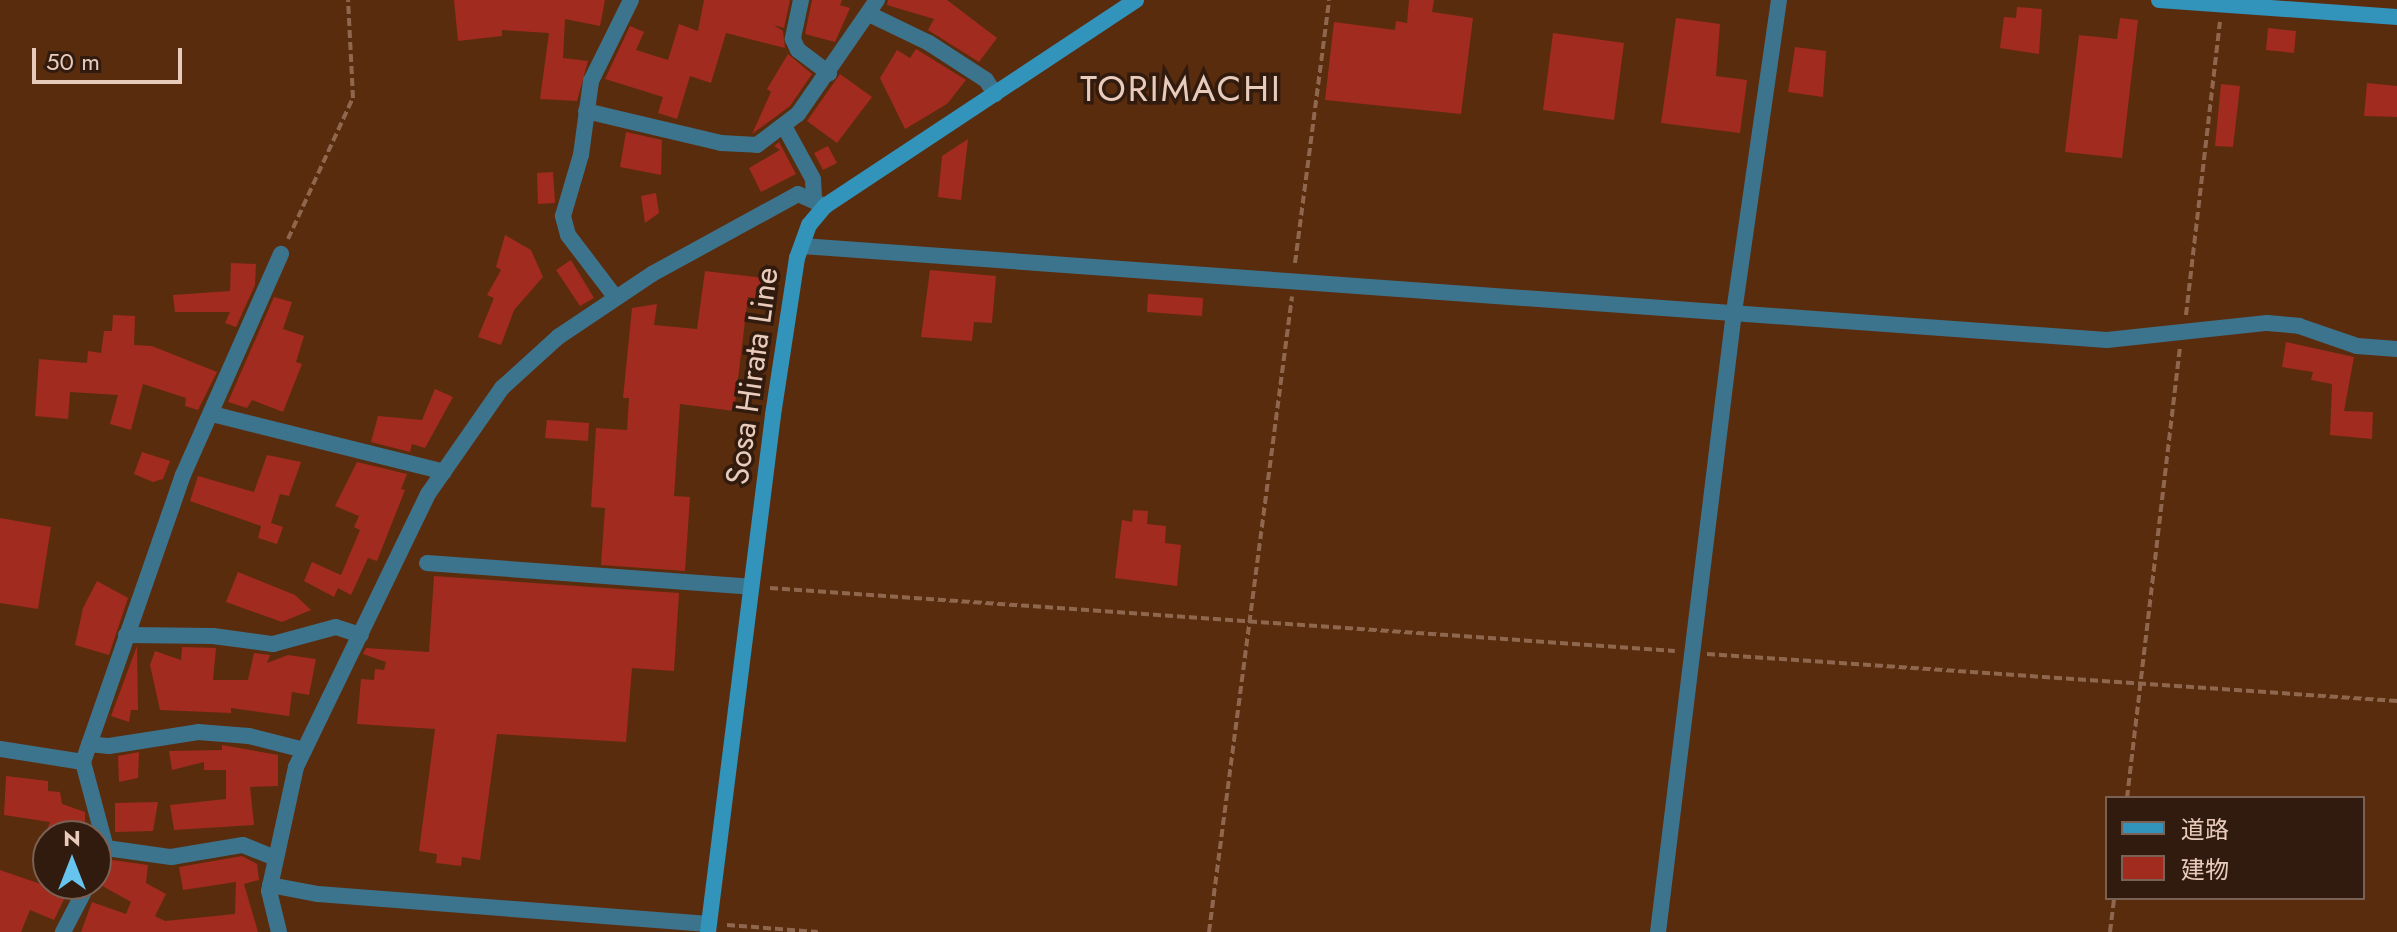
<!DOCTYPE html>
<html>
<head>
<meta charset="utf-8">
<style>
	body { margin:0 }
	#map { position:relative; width:2397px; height:932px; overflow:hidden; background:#5a2c0e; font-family:Jost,"Noto Sans JP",sans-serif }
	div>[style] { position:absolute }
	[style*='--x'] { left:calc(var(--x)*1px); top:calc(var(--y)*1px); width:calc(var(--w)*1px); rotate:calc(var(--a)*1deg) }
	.building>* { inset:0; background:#a12b1e }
	.path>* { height:4px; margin-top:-2px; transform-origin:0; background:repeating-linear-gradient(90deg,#8f674e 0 8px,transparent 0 12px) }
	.street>* { height:16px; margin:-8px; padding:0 8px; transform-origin:8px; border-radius:8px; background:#3d748d }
	.secondary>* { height:16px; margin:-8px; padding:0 8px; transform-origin:8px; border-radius:8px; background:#3293bb }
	span { translate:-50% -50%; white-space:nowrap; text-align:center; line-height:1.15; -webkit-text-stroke:7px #311b0f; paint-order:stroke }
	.street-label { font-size:32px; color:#e9cbbb }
	.quarter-label { font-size:36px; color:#e9cbbb; letter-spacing:2px }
	.legend { position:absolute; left:2105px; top:796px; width:260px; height:104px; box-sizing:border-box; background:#311b0f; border:2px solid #7b6154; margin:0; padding:10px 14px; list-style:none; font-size:24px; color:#e9cbbb }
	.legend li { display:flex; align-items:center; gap:16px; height:40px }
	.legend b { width:40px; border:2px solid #7b6154 }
	.north { position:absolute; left:32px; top:820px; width:80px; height:80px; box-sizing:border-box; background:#311b0f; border:2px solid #7b6154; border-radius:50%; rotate:0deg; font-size:22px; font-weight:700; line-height:32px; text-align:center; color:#e9cbbb }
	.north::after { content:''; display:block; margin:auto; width:28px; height:36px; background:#67c4ef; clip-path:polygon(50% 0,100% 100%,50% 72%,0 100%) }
	.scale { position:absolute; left:32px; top:48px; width:150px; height:36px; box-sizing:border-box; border:4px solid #e9cbbb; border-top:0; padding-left:10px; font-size:24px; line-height:28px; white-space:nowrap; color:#e9cbbb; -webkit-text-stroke:6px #311b0f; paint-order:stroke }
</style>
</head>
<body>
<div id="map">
	<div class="building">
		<i style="clip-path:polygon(454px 0,605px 0,600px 26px,565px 19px,563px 58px,588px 61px,577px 101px,540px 99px,549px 33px,502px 30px,502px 36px,458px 41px)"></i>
		<i style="clip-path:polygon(704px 0,790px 0,784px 28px,774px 25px,783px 31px,785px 48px,726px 33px,711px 83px,690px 76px,677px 119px,658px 113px,663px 97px,605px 79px,630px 26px,644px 32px,636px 50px,668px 60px,679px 24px,698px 31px)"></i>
		<i style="clip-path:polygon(812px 0,842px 0,840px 5px,850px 8px,835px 42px,805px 34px)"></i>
		<i style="clip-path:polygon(888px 0,947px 0,997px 38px,979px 62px,928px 30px,934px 19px,887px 5px)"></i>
		<i style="clip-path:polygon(1409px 0,1434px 0,1432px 12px,1473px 18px,1461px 114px,1325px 100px,1334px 22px,1395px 30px,1396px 21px,1407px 23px)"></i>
		<i style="clip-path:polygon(2017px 7px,2042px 9px,2039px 54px,2000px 48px,2004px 17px,2016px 18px)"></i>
		<i style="clip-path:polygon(1676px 18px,1720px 24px,1716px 76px,1747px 80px,1740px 133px,1661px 123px)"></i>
		<i style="clip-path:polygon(2120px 18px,2138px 20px,2122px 158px,2065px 152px,2079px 35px,2117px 39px)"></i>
		<i style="clip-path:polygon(2268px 28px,2296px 31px,2294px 53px,2266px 50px)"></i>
		<i style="clip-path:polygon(1553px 33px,1624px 43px,1614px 120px,1543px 110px)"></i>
		<i style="clip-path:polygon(1795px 47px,1826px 51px,1823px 97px,1788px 92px)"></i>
		<i style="clip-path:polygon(916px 49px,966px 80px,947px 104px,905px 129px,880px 78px,897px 50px,910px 58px)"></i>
		<i style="clip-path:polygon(788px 54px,812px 74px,790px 106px,752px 134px,771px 92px,767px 89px)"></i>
		<i style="clip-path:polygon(840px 74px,872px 97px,837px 143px,807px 121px)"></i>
		<i style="clip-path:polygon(2367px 83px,2397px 86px,2397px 117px,2364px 116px)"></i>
		<i style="clip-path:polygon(2221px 84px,2240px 86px,2233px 147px,2215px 146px)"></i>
		<i style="clip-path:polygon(626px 132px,662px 140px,661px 175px,620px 167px)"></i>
		<i style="clip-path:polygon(968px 139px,961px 200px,938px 197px,942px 156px)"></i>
		<i style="clip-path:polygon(779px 142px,796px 174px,761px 192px,749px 168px,780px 150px,774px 146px)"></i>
		<i style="clip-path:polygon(828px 146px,837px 163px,823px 170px,814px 153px)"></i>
		<i style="clip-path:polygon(553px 172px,555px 203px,538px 204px,537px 173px)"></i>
		<i style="clip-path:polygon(656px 193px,659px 213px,645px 223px,641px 196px)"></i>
		<i style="clip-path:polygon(505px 235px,531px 250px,543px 277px,514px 310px,501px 345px,478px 337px,494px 298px,487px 295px,501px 270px,496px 267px)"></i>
		<i style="clip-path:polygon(571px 260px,594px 298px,580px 306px,556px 270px)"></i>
		<i style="clip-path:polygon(231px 263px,256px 264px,255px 285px,236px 327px,225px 323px,230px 312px,175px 312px,173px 295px,230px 291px)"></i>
		<i style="clip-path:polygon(930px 270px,996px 276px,992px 323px,974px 322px,972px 341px,921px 337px)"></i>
		<i style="clip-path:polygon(705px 271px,765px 278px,761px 299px,748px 297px,734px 411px,680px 404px,674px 496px,690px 497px,685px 571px,601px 565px,605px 508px,591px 507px,596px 428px,627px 430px,629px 398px,623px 398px,632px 308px,657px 304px,654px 325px,697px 329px)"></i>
		<i style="clip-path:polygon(1148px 294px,1203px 298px,1202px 316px,1147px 312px)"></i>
		<i style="clip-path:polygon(274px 297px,292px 302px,283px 329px,304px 336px,296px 362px,302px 364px,283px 412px,252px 400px,247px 408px,228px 402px)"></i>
		<i style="clip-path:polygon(113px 315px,135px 316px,134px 345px,152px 346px,217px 372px,198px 410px,185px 406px,186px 398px,143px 384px,131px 430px,110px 424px,118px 395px,70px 392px,68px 419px,35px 416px,39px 359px,87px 363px,88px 351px,101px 353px,104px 331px,112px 331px)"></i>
		<i style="clip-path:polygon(2286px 342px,2354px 357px,2344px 411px,2373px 412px,2372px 439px,2330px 435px,2332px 384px,2311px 380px,2313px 372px,2282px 367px)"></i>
		<i style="clip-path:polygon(435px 389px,453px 397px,425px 448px,412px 444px,410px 452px,371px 442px,378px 416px,422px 420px)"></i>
		<i style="clip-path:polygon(547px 420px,589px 423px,588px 441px,545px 438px)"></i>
		<i style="clip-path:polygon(142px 452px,170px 461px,163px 479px,153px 482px,134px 474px)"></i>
		<i style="clip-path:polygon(267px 455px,301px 462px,289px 496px,280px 494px,271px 523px,283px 527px,277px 544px,258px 538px,261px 526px,190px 501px,198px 476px,254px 492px)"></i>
		<i style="clip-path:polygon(357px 462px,407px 474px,401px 489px,405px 490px,377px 561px,368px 558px,351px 595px,338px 588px,334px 597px,304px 581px,312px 562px,341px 575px,360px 530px,354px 527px,359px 516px,335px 506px)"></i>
		<i style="clip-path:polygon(1133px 510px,1148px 511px,1147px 524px,1166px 526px,1165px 543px,1181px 545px,1177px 586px,1115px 578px,1122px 520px,1132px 522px)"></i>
		<i style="clip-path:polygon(0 518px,51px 527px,38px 609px,0 603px)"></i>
		<i style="clip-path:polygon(238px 572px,295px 595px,311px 610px,282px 622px,226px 602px)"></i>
		<i style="clip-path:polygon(434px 576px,679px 593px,674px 671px,632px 668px,626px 742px,497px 734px,480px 860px,462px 857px,461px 866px,436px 863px,437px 854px,419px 851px,435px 729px,357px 724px,361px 679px,374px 680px,375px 669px,384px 670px,386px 662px,363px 654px,366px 648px,429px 652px)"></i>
		<i style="clip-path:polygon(97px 581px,128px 598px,109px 655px,75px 645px,83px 608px)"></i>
		<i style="clip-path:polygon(137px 646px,138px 710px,131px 710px,129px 722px,111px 716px)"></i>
		<i style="clip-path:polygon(182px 647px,216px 648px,213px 680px,248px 680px,254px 653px,270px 655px,267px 663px,288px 655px,316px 659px,309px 695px,292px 692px,289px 716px,231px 708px,231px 713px,160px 710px,150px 665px,155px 651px,181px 660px)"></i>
		<i style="clip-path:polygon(222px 745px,278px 755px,278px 786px,250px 787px,254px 825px,174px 830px,170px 805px,226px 799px,226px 770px,204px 770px,204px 762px,172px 770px,169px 751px,222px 750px)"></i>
		<i style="clip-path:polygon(139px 752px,138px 778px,119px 782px,118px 756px)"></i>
		<i style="clip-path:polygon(6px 776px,48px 781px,48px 791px,60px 792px,62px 804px,85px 812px,85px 832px,46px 833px,50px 822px,4px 815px)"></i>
		<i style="clip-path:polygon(158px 802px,153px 831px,115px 832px,115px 803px)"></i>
		<i style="clip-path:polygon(242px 856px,257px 864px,259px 880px,244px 884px,258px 932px,81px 932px,92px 902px,126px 914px,131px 902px,99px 884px,112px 860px,148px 865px,146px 883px,166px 894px,155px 916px,165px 921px,235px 914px,236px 882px,183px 890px,179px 867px)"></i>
		<i style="clip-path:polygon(0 870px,67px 893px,54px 920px,30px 910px,21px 932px,0 932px)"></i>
	</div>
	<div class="path">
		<i style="--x:288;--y:239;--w:155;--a:-65.3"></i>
		<i style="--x:353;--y:98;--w:98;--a:-92.9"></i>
		<i style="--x:1295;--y:263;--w:265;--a:-82.6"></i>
		<i style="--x:2186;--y:315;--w:295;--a:-83.4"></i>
		<i style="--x:770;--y:588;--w:907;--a:3.98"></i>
		<i style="--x:1707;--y:654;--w:692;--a:3.9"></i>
		<i style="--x:2127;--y:798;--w:453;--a:-83.3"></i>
		<i style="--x:727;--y:925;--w:91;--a:4.4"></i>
		<i style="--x:1209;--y:932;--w:641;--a:-82.56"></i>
		<i style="--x:2110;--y:932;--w:34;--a:-83"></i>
	</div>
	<div class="street">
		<i style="--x:801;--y:0;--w:40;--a:102"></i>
		<i style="--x:793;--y:39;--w:12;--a:66"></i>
		<i style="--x:798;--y:50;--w:39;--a:37"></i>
		<i style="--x:869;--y:14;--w:67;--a:25.8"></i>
		<i style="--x:929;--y:43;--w:68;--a:33"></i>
		<i style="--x:986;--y:80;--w:17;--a:57"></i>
		<i style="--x:586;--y:111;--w:139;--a:13.3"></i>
		<i style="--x:721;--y:143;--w:36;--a:3"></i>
		<i style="--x:757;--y:145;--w:51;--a:-37.1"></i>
		<i style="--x:798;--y:114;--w:139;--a:-55.3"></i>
		<i style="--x:784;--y:126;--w:60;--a:61.3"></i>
		<i style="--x:813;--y:179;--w:21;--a:87"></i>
		<i style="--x:802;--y:246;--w:1308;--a:4.12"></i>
		<i style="--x:2107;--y:340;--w:161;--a:-6.1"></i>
		<i style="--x:2267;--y:323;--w:32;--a:5"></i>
		<i style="--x:2299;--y:326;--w:61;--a:19"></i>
		<i style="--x:2357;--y:346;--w:40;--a:4.3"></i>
		<i style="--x:616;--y:298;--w:79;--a:-127.3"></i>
		<i style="--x:568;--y:235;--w:20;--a:-105"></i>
		<i style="--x:563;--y:216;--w:64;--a:-73.6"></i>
		<i style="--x:581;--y:155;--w:75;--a:-82.3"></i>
		<i style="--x:591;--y:81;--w:90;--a:-63.7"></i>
		<i style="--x:212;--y:414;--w:239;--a:14"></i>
		<i style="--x:427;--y:563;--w:325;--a:4.2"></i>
		<i style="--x:126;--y:635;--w:87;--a:0.7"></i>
		<i style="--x:213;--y:636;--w:61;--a:7.6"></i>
		<i style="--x:273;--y:644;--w:65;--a:-15.1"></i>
		<i style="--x:336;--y:627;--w:26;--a:18"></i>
		<i style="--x:89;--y:744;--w:20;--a:6"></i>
		<i style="--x:109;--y:746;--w:90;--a:-8.9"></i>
		<i style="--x:198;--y:732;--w:51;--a:4.5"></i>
		<i style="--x:249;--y:736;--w:57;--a:14.3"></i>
		<i style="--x:0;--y:749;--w:84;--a:8.9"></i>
		<i style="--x:106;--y:848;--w:66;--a:7.9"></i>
		<i style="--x:171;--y:857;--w:73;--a:-9.5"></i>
		<i style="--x:243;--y:845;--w:35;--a:22"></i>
		<i style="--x:96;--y:868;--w:22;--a:-63"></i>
		<i style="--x:106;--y:848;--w:89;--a:-105"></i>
		<i style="--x:83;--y:762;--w:304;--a:-70.8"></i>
		<i style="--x:183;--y:475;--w:242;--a:-66.1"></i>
		<i style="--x:270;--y:885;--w:49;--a:10.6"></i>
		<i style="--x:318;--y:894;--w:392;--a:4.4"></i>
		<i style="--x:63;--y:932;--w:54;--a:-62.5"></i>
		<i style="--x:279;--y:932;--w:42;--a:-103.7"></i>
		<i style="--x:269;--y:891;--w:127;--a:-77.7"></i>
		<i style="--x:296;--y:767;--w:303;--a:-64.2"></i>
		<i style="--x:428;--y:494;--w:129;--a:-55.1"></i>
		<i style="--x:502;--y:388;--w:76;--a:-42.3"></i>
		<i style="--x:558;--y:337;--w:113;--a:-33.8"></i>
		<i style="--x:652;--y:274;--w:166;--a:-28.7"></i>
		<i style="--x:798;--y:194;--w:30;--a:24"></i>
		<i style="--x:1658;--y:932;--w:625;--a:-83.01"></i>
		<i style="--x:1734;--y:312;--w:315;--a:-81.8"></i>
	</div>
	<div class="secondary">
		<i style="--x:2159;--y:0;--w:239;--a:4.1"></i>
		<i style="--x:708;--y:932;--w:521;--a:-82.83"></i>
		<i style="--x:773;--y:415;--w:159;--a:-81.3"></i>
		<i style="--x:797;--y:258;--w:35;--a:-70"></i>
		<i style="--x:809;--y:225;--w:25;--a:-50"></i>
		<i style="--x:825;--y:206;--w:373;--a:-33.5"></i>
	</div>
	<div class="street-label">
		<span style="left:752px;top:376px;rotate:-82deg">Sosa Hirata Line</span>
	</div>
	<div class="quarter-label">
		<span style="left:1181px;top:89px">TORIMACHI</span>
	</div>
	<ul class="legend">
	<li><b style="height:10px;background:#3293bb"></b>道路</li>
	<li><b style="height:22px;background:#a12b1e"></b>建物</li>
	</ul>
	<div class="north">N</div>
	<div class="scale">50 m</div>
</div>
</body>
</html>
